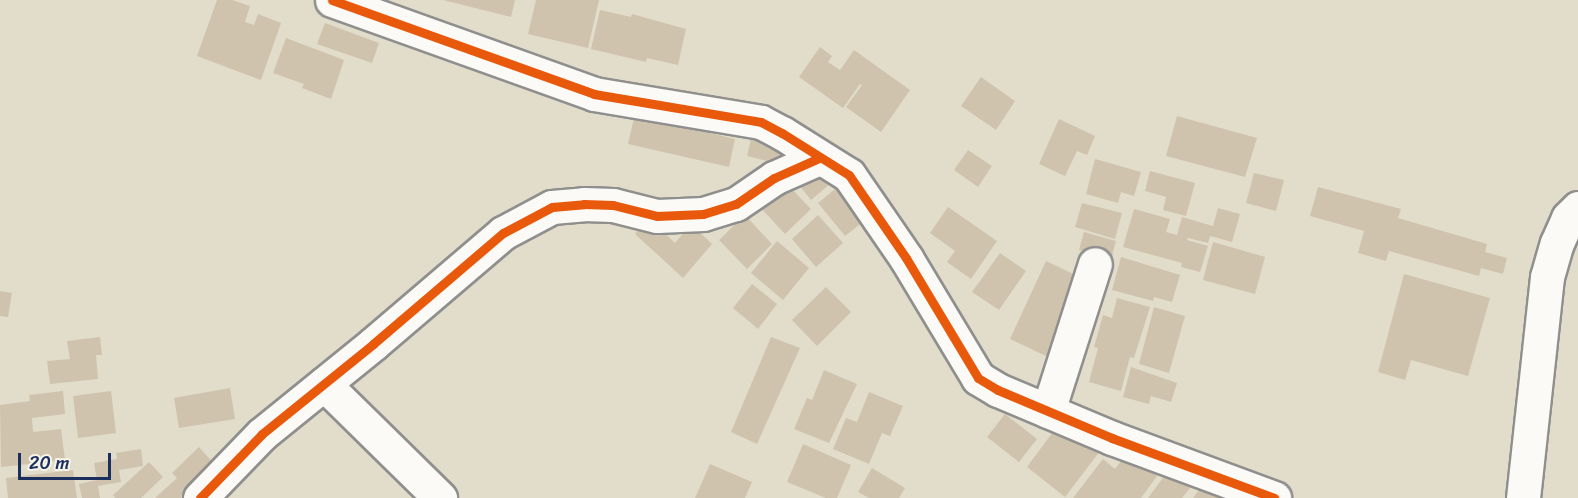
<!DOCTYPE html>
<html>
<head>
<meta charset="utf-8">
<style>
	body { margin:0 }
	#map { position:relative; width:1578px; height:498px; overflow:hidden; background:#e2dcca; font-family:Sriracha,sans-serif }
	div>[style] { position:absolute }
	[style*='--x'] { left:calc(var(--x)*1px); top:calc(var(--y)*1px); width:calc(var(--w)*1px); rotate:calc(var(--a)*1deg) }
	.building>* { inset:0; background:#d0c3ad }
	.roads { filter:drop-shadow(2px 0 #8f8f8e) drop-shadow(-2px 0 #8f8f8e) drop-shadow(0 2px #8f8f8e) drop-shadow(0 -2px #8f8f8e) }
	.minor>* { height:33px; margin:-16.5px; padding:0 16.5px; transform-origin:16.5px; border-radius:16.5px; background:#fbfaf7 }
	.cycleway>* { height:9px; margin:-4.5px; padding:0 4.5px; transform-origin:4.5px; border-radius:4.5px; background:#e8590c }
	span { translate:-50% -50%; white-space:nowrap; text-align:center; line-height:1.15; -webkit-text-stroke:4.5px #f7f3e8; paint-order:stroke }
	.scale { position:absolute; left:18px; top:453px; width:93px; height:27px; box-sizing:border-box; border:3px solid #1b2f5e; border-top:0; padding-left:8px; font-size:18px; line-height:21px; white-space:nowrap; color:#1b2f5e; -webkit-text-stroke:4px #f7f3e8; paint-order:stroke }
</style>
</head>
<body>
<div id="map">
	<div class="building">
		<i style="clip-path:polygon(217px 0,232px 0,250px 6px,245px 22px,254px 25px,258px 14px,281px 23px,261px 80px,197px 56px)"></i>
		<i style="clip-path:polygon(443px 0,515px 0,511px 17px)"></i>
		<i style="clip-path:polygon(536px 0,599px 0,588px 48px,528px 34px)"></i>
		<i style="clip-path:polygon(600px 10px,631px 17px,632px 14px,686px 29px,678px 65px,647px 58px,646px 62px,591px 49px)"></i>
		<i style="clip-path:polygon(325px 23px,379px 43px,372px 63px,317px 44px)"></i>
		<i style="clip-path:polygon(286px 38px,344px 60px,331px 99px,302px 88px,304px 84px,273px 73px)"></i>
		<i style="clip-path:polygon(820px 47px,832px 56px,828px 62px,840px 70px,854px 50px,910px 90px,881px 132px,846px 107px,862px 85px,860px 84px,843px 108px,799px 77px)"></i>
		<i style="clip-path:polygon(981px 77px,1015px 101px,996px 130px,961px 106px)"></i>
		<i style="clip-path:polygon(636px 109px,690px 121px,689px 128px,735px 139px,729px 167px,628px 144px)"></i>
		<i style="clip-path:polygon(1177px 116px,1257px 138px,1245px 177px,1166px 156px)"></i>
		<i style="clip-path:polygon(1059px 119px,1095px 136px,1087px 155px,1077px 151px,1065px 176px,1039px 164px)"></i>
		<i style="clip-path:polygon(752px 134px,789px 143px,784px 165px,747px 156px)"></i>
		<i style="clip-path:polygon(968px 150px,992px 166px,978px 187px,954px 170px)"></i>
		<i style="clip-path:polygon(1095px 159px,1141px 172px,1134px 196px,1121px 192px,1118px 203px,1086px 194px)"></i>
		<i style="clip-path:polygon(814px 164px,831px 183px,811px 200px,795px 180px)"></i>
		<i style="clip-path:polygon(1150px 171px,1195px 183px,1186px 216px,1163px 210px,1166px 197px,1145px 191px)"></i>
		<i style="clip-path:polygon(1254px 173px,1284px 180px,1276px 211px,1246px 203px)"></i>
		<i style="clip-path:polygon(785px 182px,811px 209px,785px 234px,759px 206px)"></i>
		<i style="clip-path:polygon(840px 185px,868px 218px,845px 236px,818px 203px)"></i>
		<i style="clip-path:polygon(1318px 187px,1401px 209px,1398px 218px,1487px 244px,1485px 252px,1507px 258px,1503px 274px,1481px 268px,1479px 276px,1389px 251px,1386px 261px,1358px 253px,1364px 231px,1310px 216px)"></i>
		<i style="clip-path:polygon(1082px 203px,1122px 213px,1115px 239px,1075px 227px)"></i>
		<i style="clip-path:polygon(948px 207px,997px 241px,971px 279px,947px 262px,955px 251px,930px 233px)"></i>
		<i style="clip-path:polygon(1218px 208px,1240px 214px,1232px 242px,1210px 236px,1208px 243px,1188px 238px,1187px 240px,1208px 246px,1200px 272px,1181px 267px,1182px 263px,1123px 247px,1134px 209px,1170px 219px,1166px 232px,1177px 235px,1182px 217px,1213px 226px)"></i>
		<i style="clip-path:polygon(745px 215px,772px 244px,747px 269px,719px 240px)"></i>
		<i style="clip-path:polygon(818px 215px,843px 243px,816px 267px,792px 239px)"></i>
		<i style="clip-path:polygon(649px 218px,675px 243px,691px 224px,712px 244px,683px 278px,635px 234px)"></i>
		<i style="clip-path:polygon(1084px 232px,1116px 241px,1111px 259px,1079px 250px)"></i>
		<i style="clip-path:polygon(777px 241px,809px 268px,783px 300px,751px 273px)"></i>
		<i style="clip-path:polygon(1213px 242px,1265px 257px,1255px 294px,1203px 280px)"></i>
		<i style="clip-path:polygon(1000px 253px,1026px 271px,999px 310px,972px 292px)"></i>
		<i style="clip-path:polygon(1121px 257px,1180px 275px,1172px 302px,1154px 297px,1153px 301px,1112px 290px)"></i>
		<i style="clip-path:polygon(1046px 261px,1086px 280px,1050px 358px,1010px 339px)"></i>
		<i style="clip-path:polygon(1404px 274px,1490px 298px,1468px 376px,1411px 360px,1405px 380px,1378px 372px)"></i>
		<i style="clip-path:polygon(752px 284px,777px 304px,758px 329px,733px 308px)"></i>
		<i style="clip-path:polygon(826px 287px,851px 312px,817px 346px,792px 320px)"></i>
		<i style="clip-path:polygon(0 291px,12px 293px,8px 317px,0 316px)"></i>
		<i style="clip-path:polygon(1117px 298px,1150px 307px,1134px 358px,1130px 357px,1121px 391px,1089px 382px,1098px 348px,1094px 347px,1103px 315px,1112px 318px)"></i>
		<i style="clip-path:polygon(1154px 307px,1185px 316px,1169px 373px,1139px 364px)"></i>
		<i style="clip-path:polygon(100px 337px,102px 355px,96px 355px,98px 379px,50px 384px,47px 361px,70px 359px,67px 341px)"></i>
		<i style="clip-path:polygon(771px 337px,800px 348px,757px 444px,731px 432px)"></i>
		<i style="clip-path:polygon(1131px 367px,1177px 383px,1171px 402px,1151px 396px,1149px 404px,1123px 397px)"></i>
		<i style="clip-path:polygon(824px 370px,857px 384px,829px 443px,794px 429px,807px 398px,812px 400px)"></i>
		<i style="clip-path:polygon(230px 388px,235px 419px,179px 428px,174px 398px)"></i>
		<i style="clip-path:polygon(63px 391px,65px 414px,32px 418px,33px 432px,61px 429px,65px 460px,1px 467px,0 405px,30px 401px,29px 395px)"></i>
		<i style="clip-path:polygon(111px 391px,116px 433px,78px 438px,73px 396px)"></i>
		<i style="clip-path:polygon(869px 392px,903px 406px,890px 436px,882px 433px,869px 464px,833px 449px,846px 418px,857px 422px)"></i>
		<i style="clip-path:polygon(1005px 414px,1037px 439px,1019px 462px,987px 437px)"></i>
		<i style="clip-path:polygon(1061px 421px,1100px 451px,1065px 497px,1027px 467px)"></i>
		<i style="clip-path:polygon(803px 444px,851px 465px,837px 498px,826px 498px,787px 482px)"></i>
		<i style="clip-path:polygon(199px 447px,216px 466px,181px 498px,155px 498px,177px 478px,172px 473px)"></i>
		<i style="clip-path:polygon(141px 449px,143px 466px,119px 470px,121px 482px,98px 486px,100px 498px,82px 498px,79px 484px,97px 480px,94px 463px,117px 459px,116px 453px)"></i>
		<i style="clip-path:polygon(1127px 453px,1157px 476px,1141px 498px,1073px 498px,1103px 459px,1115px 469px)"></i>
		<i style="clip-path:polygon(149px 462px,163px 477px,141px 498px,115px 498px,113px 495px)"></i>
		<i style="clip-path:polygon(710px 464px,752px 482px,745px 498px,695px 498px)"></i>
		<i style="clip-path:polygon(872px 468px,905px 488px,899px 498px,869px 498px,858px 492px)"></i>
		<i style="clip-path:polygon(73px 470px,77px 498px,8px 498px,6px 478px)"></i>
		<i style="clip-path:polygon(1168px 471px,1190px 488px,1182px 498px,1148px 498px)"></i>
		<i style="clip-path:polygon(1206px 481px,1228px 498px,1193px 498px)"></i>
	</div>
	<div class="roads">
		<div class="minor">
			<i style="--x:332;--y:0;--w:278;--a:19.7"></i>
			<i style="--x:594;--y:94;--w:169;--a:9.5"></i>
			<i style="--x:761;--y:122;--w:24;--a:28"></i>
			<i style="--x:782;--y:133;--w:79;--a:32.1"></i>
			<i style="--x:849;--y:175;--w:101;--a:55.5"></i>
			<i style="--x:906;--y:258;--w:140;--a:59"></i>
			<i style="--x:978;--y:378;--w:23;--a:31"></i>
			<i style="--x:998;--y:390;--w:124;--a:22.8"></i>
			<i style="--x:1112;--y:438;--w:173;--a:20.3"></i>
			<i style="--x:324;--y:384;--w:163;--a:44.5"></i>
			<i style="--x:1048;--y:411;--w:154;--a:-72.3"></i>
			<i style="--x:200;--y:498;--w:89;--a:-45.9"></i>
			<i style="--x:262;--y:434;--w:143;--a:-39"></i>
			<i style="--x:373;--y:344;--w:171;--a:-40.5"></i>
			<i style="--x:503;--y:233;--w:55;--a:-28"></i>
			<i style="--x:552;--y:207;--w:32;--a:-5"></i>
			<i style="--x:584;--y:204;--w:29;--a:2"></i>
			<i style="--x:613;--y:205;--w:45;--a:14"></i>
			<i style="--x:657;--y:216;--w:46;--a:-2.5"></i>
			<i style="--x:703;--y:214;--w:34;--a:-17"></i>
			<i style="--x:736;--y:204;--w:46;--a:-34.4"></i>
			<i style="--x:774;--y:178;--w:49;--a:-24"></i>
			<i style="--x:1523;--y:498;--w:222;--a:-83.8"></i>
			<i style="--x:1547;--y:277;--w:35;--a:-74"></i>
			<i style="--x:1557;--y:243;--w:27;--a:-66"></i>
			<i style="--x:1568;--y:218;--w:14;--a:-45"></i>
		</div>
	</div>
	<div class="cycleway">
		<i style="--x:332;--y:0;--w:278;--a:19.7"></i>
		<i style="--x:594;--y:94;--w:169;--a:9.5"></i>
		<i style="--x:761;--y:122;--w:24;--a:28"></i>
		<i style="--x:782;--y:133;--w:79;--a:32.1"></i>
		<i style="--x:849;--y:175;--w:101;--a:55.5"></i>
		<i style="--x:906;--y:258;--w:140;--a:59"></i>
		<i style="--x:978;--y:378;--w:23;--a:31"></i>
		<i style="--x:998;--y:390;--w:124;--a:22.8"></i>
		<i style="--x:1112;--y:438;--w:173;--a:20.3"></i>
		<i style="--x:200;--y:498;--w:89;--a:-45.9"></i>
		<i style="--x:262;--y:434;--w:143;--a:-39"></i>
		<i style="--x:373;--y:344;--w:171;--a:-40.5"></i>
		<i style="--x:503;--y:233;--w:55;--a:-28"></i>
		<i style="--x:552;--y:207;--w:32;--a:-5"></i>
		<i style="--x:584;--y:204;--w:29;--a:2"></i>
		<i style="--x:613;--y:205;--w:45;--a:14"></i>
		<i style="--x:657;--y:216;--w:46;--a:-2.5"></i>
		<i style="--x:703;--y:214;--w:34;--a:-17"></i>
		<i style="--x:736;--y:204;--w:46;--a:-34.4"></i>
		<i style="--x:774;--y:178;--w:49;--a:-24"></i>
	</div>
	<div class="scale">20 m</div>
</div>
</body>
</html>
